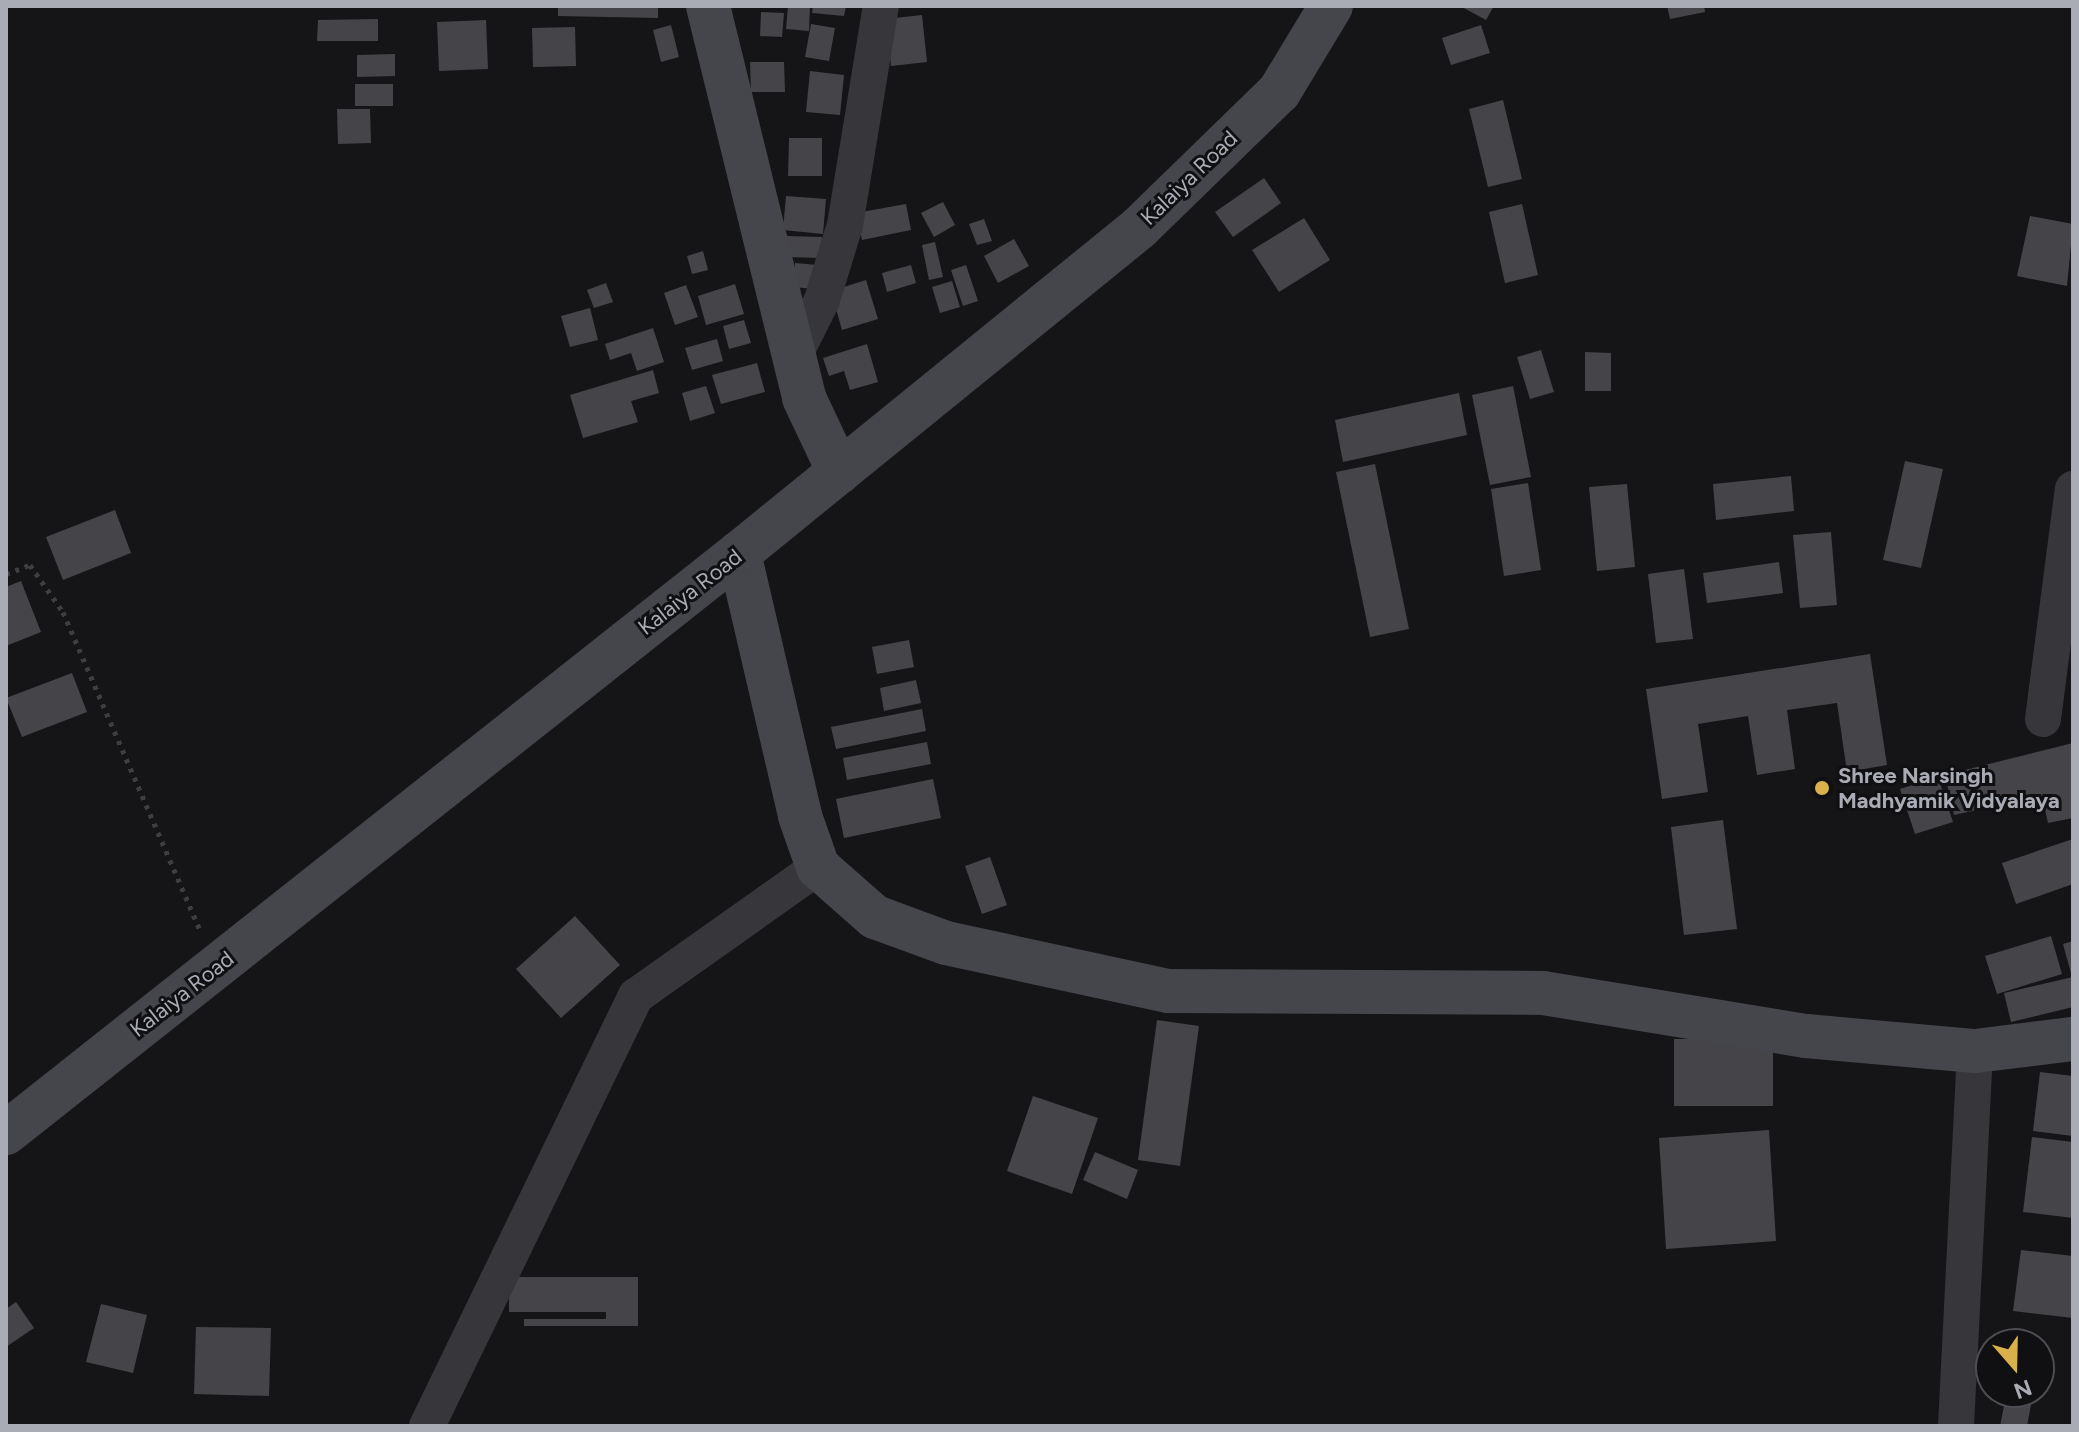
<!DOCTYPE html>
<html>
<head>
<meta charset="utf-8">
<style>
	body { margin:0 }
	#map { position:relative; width:2079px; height:1432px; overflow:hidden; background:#151517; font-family:Figtree,sans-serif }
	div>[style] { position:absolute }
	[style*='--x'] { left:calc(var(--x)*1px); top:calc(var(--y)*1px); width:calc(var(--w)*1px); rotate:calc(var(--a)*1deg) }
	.building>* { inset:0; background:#454549 }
	.path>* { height:5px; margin-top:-2.5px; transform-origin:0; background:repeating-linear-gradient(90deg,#3d3e42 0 4px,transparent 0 10px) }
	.street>* { height:36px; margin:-18px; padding:0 18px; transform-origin:18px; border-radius:18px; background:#37373b }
	.secondary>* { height:44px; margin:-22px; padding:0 22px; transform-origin:22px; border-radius:22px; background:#45464b }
	.dots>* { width:22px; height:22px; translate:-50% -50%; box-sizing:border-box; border:4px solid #101012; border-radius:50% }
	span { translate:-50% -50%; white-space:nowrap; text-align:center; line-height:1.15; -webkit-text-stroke:6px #101012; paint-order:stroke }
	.street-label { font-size:22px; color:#a9acb5 }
	.poi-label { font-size:22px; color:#a9acb5; font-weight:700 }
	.left { translate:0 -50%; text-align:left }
	.frame { position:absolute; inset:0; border:8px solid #a9acb5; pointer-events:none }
	.north { position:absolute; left:1975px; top:1328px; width:80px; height:80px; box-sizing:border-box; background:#101012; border:2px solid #4d4e53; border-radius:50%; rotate:160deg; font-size:22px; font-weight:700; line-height:32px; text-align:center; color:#a9acb5 }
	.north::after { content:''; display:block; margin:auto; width:28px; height:36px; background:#dab04a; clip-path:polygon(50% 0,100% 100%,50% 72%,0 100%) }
</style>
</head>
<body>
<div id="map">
	<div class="building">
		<i style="clip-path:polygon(558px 6px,658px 6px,658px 18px,558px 16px)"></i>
		<i style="clip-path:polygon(788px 6px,810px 6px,809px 31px,786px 29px)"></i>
		<i style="clip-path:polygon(813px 6px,846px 6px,844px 16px,812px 13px)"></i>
		<i style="clip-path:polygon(1460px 6px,1494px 6px,1486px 20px)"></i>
		<i style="clip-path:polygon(1667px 6px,1704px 6px,1705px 12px,1670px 19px)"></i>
		<i style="clip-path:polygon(761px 12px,784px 13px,782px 37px,760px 36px)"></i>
		<i style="clip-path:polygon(922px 15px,927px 62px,891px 66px,886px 19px)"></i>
		<i style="clip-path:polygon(378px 19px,378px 41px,317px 41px,318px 20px)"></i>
		<i style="clip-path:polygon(486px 20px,488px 69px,439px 71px,437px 22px)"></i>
		<i style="clip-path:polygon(811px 24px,835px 28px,829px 61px,805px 57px)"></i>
		<i style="clip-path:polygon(671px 25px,679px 57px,661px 62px,653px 30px)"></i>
		<i style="clip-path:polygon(1481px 25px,1490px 53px,1451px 65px,1442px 38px)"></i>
		<i style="clip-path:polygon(575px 27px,576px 66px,533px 67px,532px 28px)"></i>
		<i style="clip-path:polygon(395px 54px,395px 76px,357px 77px,357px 55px)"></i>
		<i style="clip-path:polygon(750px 62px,784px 62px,785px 92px,751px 92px)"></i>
		<i style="clip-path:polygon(810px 71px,844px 75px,840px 115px,806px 112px)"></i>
		<i style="clip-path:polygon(355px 84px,393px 84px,393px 106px,355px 106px)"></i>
		<i style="clip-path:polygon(1503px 100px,1522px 179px,1488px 187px,1469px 109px)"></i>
		<i style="clip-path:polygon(337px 109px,370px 109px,371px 143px,338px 144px)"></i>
		<i style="clip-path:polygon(789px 138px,822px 138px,822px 176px,788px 176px)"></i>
		<i style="clip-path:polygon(1264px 178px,1281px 203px,1233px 237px,1215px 212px)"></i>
		<i style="clip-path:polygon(786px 196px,826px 199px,823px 234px,783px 230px)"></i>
		<i style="clip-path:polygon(943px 202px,955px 225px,934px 237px,921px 213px)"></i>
		<i style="clip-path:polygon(906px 204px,911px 230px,862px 240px,856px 213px)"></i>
		<i style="clip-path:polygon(1522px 204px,1538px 275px,1505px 283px,1489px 212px)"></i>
		<i style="clip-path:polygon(2030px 216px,2073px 224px,2067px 286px,2017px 276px)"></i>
		<i style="clip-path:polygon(1304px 218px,1330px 260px,1279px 292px,1252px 250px)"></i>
		<i style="clip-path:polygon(984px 219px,992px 241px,977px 245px,969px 224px)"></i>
		<i style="clip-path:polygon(787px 236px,822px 237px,821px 258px,786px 257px)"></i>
		<i style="clip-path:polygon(1014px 239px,1029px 266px,998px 283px,984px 256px)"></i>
		<i style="clip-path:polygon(935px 242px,943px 277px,929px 280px,922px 245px)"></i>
		<i style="clip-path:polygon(703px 251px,708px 270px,692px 274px,687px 256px)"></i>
		<i style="clip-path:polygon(795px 263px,818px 265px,815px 289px,793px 287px)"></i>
		<i style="clip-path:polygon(911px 265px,916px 283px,887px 292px,882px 273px)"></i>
		<i style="clip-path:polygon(966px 265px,978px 301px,963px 306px,951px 270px)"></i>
		<i style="clip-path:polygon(866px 280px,878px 319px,842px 330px,831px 291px)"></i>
		<i style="clip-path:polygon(952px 281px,960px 307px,940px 313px,932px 287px)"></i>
		<i style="clip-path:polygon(606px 283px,613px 302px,594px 308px,587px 290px)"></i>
		<i style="clip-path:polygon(735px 284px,744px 314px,706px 325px,698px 296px)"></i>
		<i style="clip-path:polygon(686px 285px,698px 317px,675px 325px,664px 293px)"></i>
		<i style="clip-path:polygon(590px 308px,598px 340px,570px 347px,561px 316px)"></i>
		<i style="clip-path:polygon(744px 320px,751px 343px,729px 349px,723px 326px)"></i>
		<i style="clip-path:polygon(653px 328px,664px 362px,637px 371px,631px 353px,610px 360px,605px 344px)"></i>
		<i style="clip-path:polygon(717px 339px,723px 361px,692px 370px,685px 348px)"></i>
		<i style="clip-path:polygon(867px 344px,878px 382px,850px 390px,844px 371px,829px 376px,823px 358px)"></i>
		<i style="clip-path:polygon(1541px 350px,1554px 392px,1530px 399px,1517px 357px)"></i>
		<i style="clip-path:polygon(1585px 352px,1611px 353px,1611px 391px,1585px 391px)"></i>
		<i style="clip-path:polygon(757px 363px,765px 392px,721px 404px,712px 375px)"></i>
		<i style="clip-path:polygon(653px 370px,659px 393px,631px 401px,638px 422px,583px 438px,570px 395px)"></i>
		<i style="clip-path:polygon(706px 386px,715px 413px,690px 421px,682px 393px)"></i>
		<i style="clip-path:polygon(1513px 386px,1531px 477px,1490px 485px,1472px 395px)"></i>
		<i style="clip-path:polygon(1459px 393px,1467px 435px,1343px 462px,1335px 420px)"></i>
		<i style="clip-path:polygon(1905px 461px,1943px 469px,1921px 568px,1883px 560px)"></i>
		<i style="clip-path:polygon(1375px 464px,1409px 629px,1370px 637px,1336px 472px)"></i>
		<i style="clip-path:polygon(1791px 476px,1794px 511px,1716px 520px,1713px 484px)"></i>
		<i style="clip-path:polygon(1528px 483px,1541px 570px,1504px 576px,1491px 489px)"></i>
		<i style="clip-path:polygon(1627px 484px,1635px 567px,1597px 571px,1589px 487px)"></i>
		<i style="clip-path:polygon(115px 510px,131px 553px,63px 580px,46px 537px)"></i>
		<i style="clip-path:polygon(1831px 532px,1837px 605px,1800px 608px,1793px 535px)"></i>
		<i style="clip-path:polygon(1779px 562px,1783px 593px,1707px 603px,1703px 573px)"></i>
		<i style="clip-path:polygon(1684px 569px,1693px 639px,1656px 643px,1648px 574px)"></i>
		<i style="clip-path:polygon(21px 581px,41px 632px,6px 646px,6px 587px)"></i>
		<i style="clip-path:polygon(909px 640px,914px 667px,877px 674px,872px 647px)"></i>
		<i style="clip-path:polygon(1870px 654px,1887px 765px,1847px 772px,1837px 703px,1787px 710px,1795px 769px,1757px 775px,1748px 716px,1698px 724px,1708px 792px,1662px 799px,1646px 689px)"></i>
		<i style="clip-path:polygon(72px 673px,87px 712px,22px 737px,6px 698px)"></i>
		<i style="clip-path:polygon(916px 680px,921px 703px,884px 711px,880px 688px)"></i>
		<i style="clip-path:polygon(922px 709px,926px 731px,836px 749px,831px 727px)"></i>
		<i style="clip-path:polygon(927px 742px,931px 764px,847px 780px,843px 758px)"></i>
		<i style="clip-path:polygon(2073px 743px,2073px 818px,2048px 823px,2042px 796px,1954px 815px,1945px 775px)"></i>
		<i style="clip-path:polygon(1938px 777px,1953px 822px,1915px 834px,1900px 789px)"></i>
		<i style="clip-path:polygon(933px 779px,941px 818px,844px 838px,836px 799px)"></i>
		<i style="clip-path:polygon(1723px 820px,1737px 929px,1684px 935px,1671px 827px)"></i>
		<i style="clip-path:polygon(2073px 839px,2073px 884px,2016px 904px,2002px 863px)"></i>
		<i style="clip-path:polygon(990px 857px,1007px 905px,982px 914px,965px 866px)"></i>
		<i style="clip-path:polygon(575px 916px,620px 965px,561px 1018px,516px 969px)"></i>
		<i style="clip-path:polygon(2051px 936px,2062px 974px,1997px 994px,1985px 956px)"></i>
		<i style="clip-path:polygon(2073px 941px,2073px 977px,2072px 977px,2063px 944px)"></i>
		<i style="clip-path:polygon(2073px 977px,2073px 1007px,2011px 1022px,2004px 993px)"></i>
		<i style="clip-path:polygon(1157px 1020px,1199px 1026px,1180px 1166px,1138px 1160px)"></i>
		<i style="clip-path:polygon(1674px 1039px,1773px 1039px,1773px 1106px,1674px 1106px)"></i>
		<i style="clip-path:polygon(2040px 1072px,2073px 1076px,2073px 1136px,2033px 1131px)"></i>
		<i style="clip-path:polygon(1033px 1096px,1098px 1118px,1072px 1194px,1007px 1171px)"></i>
		<i style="clip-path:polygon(1769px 1130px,1776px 1241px,1666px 1249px,1659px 1138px)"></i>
		<i style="clip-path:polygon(2032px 1137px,2073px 1142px,2073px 1218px,2023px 1212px)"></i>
		<i style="clip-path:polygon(1095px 1152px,1138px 1170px,1127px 1199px,1083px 1180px)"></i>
		<i style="clip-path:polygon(2021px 1250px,2073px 1256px,2073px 1318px,2013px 1311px)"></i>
		<i style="clip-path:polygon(509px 1277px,638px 1277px,638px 1326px,524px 1326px,524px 1319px,606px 1319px,606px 1312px,509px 1312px)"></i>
		<i style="clip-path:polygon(16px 1302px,34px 1328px,6px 1347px,6px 1309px)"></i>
		<i style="clip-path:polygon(101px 1304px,147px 1315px,133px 1373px,86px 1362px)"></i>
		<i style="clip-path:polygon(196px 1327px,271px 1328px,269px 1396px,194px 1394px)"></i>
		<i style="clip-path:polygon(2005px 1401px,2031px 1405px,2027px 1426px,2000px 1426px)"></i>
	</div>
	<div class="path">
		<i style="--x:6;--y:574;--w:26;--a:-21"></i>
		<i style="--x:30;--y:565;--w:57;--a:54.9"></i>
		<i style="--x:63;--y:612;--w:346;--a:66.7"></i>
	</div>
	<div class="street">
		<i style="--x:794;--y:356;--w:63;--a:-63.4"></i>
		<i style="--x:822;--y:300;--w:78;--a:-73"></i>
		<i style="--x:845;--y:225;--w:222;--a:-80.7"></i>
		<i style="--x:2043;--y:719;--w:232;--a:-82.6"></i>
		<i style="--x:427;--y:1426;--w:478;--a:-64.1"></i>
		<i style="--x:636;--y:996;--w:223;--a:-35.3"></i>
		<i style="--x:1956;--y:1426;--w:375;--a:-87.1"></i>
	</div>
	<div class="secondary">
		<i style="--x:708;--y:6;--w:404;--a:76.2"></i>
		<i style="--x:804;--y:398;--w:82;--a:64.7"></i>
		<i style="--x:739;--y:553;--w:270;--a:76.9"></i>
		<i style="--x:800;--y:816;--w:54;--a:70.6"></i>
		<i style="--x:818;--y:867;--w:76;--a:41.3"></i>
		<i style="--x:875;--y:917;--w:76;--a:20.1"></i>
		<i style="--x:946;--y:943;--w:227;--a:12.2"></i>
		<i style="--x:1168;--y:991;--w:375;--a:0.3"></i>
		<i style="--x:1543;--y:993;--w:266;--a:9.3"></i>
		<i style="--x:1806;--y:1036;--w:170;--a:5.1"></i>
		<i style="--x:1975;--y:1051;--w:99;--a:-7"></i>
		<i style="--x:6;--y:1133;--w:935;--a:-38.35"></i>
		<i style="--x:739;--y:553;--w:515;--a:-39.09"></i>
		<i style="--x:1139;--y:228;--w:195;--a:-44.2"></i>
		<i style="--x:1279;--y:92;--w:100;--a:-58.8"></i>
	</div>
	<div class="dots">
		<i style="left:1822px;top:788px;background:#dab04a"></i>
	</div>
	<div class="street-label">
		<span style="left:1189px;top:178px;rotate:-44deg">Kalaiya Road</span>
		<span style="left:690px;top:592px;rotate:-38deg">Kalaiya Road</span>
		<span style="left:182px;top:994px;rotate:-38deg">Kalaiya Road</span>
	</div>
	<div class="poi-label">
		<span class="left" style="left:1838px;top:788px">Shree Narsingh<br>Madhyamik Vidyalaya</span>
	</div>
	<div class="frame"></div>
	<div class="north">N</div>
</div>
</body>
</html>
